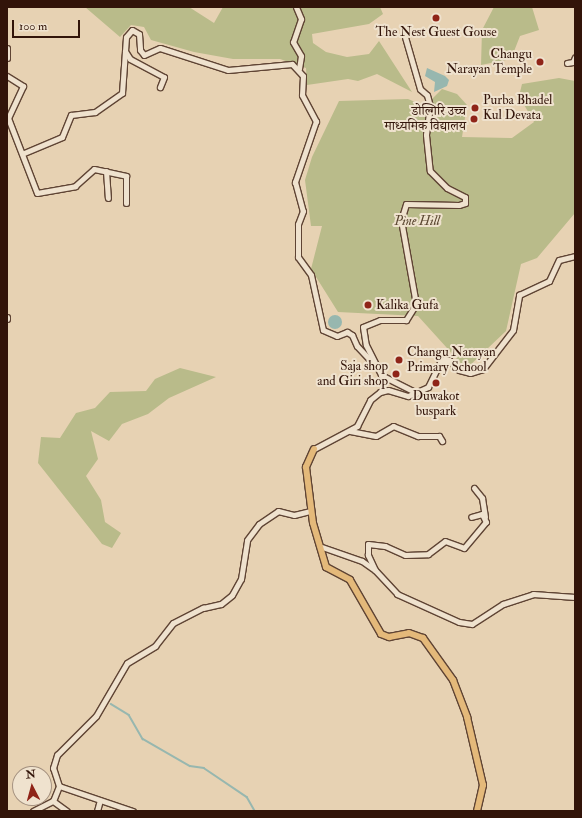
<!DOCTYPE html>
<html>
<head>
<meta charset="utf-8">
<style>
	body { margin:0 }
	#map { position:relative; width:582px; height:818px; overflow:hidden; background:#e7d2b3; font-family:"IM FELL Double Pica","Noto Serif Devanagari",serif }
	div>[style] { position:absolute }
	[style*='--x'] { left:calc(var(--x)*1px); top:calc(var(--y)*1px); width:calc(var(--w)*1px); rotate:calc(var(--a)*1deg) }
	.green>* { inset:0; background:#b9bb8a }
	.water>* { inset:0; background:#97b7af }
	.round { border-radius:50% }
	.stream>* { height:1.5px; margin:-0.75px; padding:0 0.75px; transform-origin:0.75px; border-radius:0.75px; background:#97b7af }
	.roads { filter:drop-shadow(1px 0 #5f4434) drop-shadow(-1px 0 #5f4434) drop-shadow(0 1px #5f4434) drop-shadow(0 -1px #5f4434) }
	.minor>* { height:5px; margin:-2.5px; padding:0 2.5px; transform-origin:2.5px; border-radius:2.5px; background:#efe2ce }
	.major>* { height:6px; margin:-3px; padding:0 3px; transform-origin:3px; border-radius:3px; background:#e4b97a }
	.dots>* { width:11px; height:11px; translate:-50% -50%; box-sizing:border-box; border:2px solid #efe2ce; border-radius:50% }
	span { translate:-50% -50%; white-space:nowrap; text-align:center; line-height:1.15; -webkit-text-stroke:4px #efe2ce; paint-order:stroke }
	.poi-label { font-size:13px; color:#321409 }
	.right { translate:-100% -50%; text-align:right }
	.left { translate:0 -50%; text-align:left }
	.park-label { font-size:13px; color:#5a4630; font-style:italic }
	.frame { position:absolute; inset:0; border:8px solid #321409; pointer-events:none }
	.north { position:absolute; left:12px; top:766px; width:40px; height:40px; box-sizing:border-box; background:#efe2ce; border:1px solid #a3907f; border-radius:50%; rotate:354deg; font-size:11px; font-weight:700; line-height:16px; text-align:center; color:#321409 }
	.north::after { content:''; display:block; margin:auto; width:14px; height:18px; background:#8f2418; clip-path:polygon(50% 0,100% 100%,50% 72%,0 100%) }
	.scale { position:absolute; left:12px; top:20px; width:68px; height:18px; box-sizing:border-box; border:2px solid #321409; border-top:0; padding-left:5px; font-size:12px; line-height:14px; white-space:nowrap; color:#321409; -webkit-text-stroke:3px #efe2ce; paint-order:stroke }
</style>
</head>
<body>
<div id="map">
	<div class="green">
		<i style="clip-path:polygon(85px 7px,189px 7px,214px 23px,223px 7px,380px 7px,383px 14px,369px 24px,312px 34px,313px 43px,326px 52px,347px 57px,369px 54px,379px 41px,412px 92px,377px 74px,358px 81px,348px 79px,307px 85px,306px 68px,280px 59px,233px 59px,194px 52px,151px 40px,144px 27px,131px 25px,120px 37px)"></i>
		<i style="clip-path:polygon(494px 7px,532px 7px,539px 30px,520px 36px,511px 59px,481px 65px,482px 30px)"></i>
		<i style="clip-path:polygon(559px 78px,575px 81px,575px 213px,537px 258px,521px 264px,506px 331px,466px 369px,418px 316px,338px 312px,311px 269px,322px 226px,311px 226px,305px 180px,312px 157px,339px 101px,408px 99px,425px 106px,442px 89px,457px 94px,467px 105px,462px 137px,512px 138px,534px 122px,519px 96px,522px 84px)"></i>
		<i style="clip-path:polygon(180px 368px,216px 377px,169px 398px,148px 414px,122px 424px,109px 441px,91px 431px,98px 459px,86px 476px,101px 500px,105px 522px,121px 533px,112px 548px,102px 544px,38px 463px,41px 437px,60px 438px,76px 413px,95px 408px,110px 392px,146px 391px,155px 379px)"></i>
	</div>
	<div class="water">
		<i style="clip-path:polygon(427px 68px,445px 76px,449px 80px,447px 86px,434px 92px,435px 82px,425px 76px)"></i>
		<i class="round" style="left:328px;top:315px;width:14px;height:14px"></i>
	</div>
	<div class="stream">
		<i style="--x:111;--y:704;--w:21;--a:31"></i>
		<i style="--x:129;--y:715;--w:28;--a:60"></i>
		<i style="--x:143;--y:739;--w:54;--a:29.9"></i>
		<i style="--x:190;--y:766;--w:14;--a:8"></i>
		<i style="--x:204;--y:768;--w:52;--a:34"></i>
		<i style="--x:247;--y:797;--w:16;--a:60"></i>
	</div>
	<div class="roads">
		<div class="minor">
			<i style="--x:296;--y:7;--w:13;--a:67"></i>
			<i style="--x:301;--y:19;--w:24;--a:109"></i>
			<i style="--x:293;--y:42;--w:16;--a:60"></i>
			<i style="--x:301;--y:56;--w:13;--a:99"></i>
			<i style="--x:405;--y:37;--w:54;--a:73.9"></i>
			<i style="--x:420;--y:89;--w:9;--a:41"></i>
			<i style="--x:427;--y:95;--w:11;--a:75"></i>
			<i style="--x:430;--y:106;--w:29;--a:98"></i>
			<i style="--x:426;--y:135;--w:36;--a:84"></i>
			<i style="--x:430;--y:171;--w:24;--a:45"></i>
			<i style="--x:447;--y:188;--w:20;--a:27"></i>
			<i style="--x:465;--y:197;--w:6;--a:90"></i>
			<i style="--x:465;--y:203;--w:6;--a:162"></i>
			<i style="--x:459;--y:205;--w:53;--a:-178.9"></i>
			<i style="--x:406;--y:204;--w:17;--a:107"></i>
			<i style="--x:401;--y:220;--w:85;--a:79.9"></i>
			<i style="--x:416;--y:304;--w:19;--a:122"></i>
			<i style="--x:406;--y:320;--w:26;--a:180"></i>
			<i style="--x:380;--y:320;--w:18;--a:158"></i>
			<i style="--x:363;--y:327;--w:18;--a:81"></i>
			<i style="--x:366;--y:345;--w:34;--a:63"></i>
			<i style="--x:381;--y:375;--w:40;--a:26.6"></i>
			<i style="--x:7;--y:48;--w:10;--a:90"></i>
			<i style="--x:125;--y:51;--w:9;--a:58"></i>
			<i style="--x:130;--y:59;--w:38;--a:28"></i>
			<i style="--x:164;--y:77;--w:11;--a:112"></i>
			<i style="--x:567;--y:63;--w:6;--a:-9"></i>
			<i style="--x:573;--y:62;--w:5;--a:-68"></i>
			<i style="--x:7;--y:76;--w:19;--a:32"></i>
			<i style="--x:23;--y:86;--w:35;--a:115"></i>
			<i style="--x:8;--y:118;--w:80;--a:68.9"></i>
			<i style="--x:37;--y:193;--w:39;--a:-10"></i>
			<i style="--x:75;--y:186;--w:25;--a:-42"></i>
			<i style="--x:94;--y:169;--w:33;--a:12"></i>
			<i style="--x:126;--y:176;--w:27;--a:90"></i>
			<i style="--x:24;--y:153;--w:41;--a:-22.8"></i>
			<i style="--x:62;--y:137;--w:24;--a:-68"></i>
			<i style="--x:71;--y:115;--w:24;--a:-7"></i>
			<i style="--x:95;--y:112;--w:33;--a:-35"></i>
			<i style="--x:122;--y:93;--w:56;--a:-85.9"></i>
			<i style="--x:126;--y:37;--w:9;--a:-49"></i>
			<i style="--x:132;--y:30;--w:8;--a:30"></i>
			<i style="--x:139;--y:34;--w:16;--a:86"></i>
			<i style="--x:140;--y:50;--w:6;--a:51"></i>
			<i style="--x:144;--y:55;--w:17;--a:-24"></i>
			<i style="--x:160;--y:48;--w:71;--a:17.9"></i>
			<i style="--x:228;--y:70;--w:64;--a:-5.4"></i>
			<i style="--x:292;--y:64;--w:16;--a:47"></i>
			<i style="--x:303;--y:76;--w:19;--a:93"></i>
			<i style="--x:302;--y:95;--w:30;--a:62"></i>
			<i style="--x:316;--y:121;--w:65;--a:109"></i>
			<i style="--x:295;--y:182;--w:30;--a:75"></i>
			<i style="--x:303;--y:211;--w:14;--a:111"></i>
			<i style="--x:298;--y:224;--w:33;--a:90"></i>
			<i style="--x:298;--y:257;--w:22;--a:54"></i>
			<i style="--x:311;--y:275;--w:56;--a:77.7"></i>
			<i style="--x:323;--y:330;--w:15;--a:23"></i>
			<i style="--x:337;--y:336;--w:11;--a:-22"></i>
			<i style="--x:347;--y:332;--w:6;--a:31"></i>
			<i style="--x:352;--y:335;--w:12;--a:66"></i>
			<i style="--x:357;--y:346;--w:34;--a:47"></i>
			<i style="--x:106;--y:171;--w:27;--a:86"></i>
			<i style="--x:7;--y:317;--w:2;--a:90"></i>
			<i style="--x:350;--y:431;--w:26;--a:11"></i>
			<i style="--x:376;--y:436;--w:20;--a:-30"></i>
			<i style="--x:393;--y:426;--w:27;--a:22"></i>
			<i style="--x:418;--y:436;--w:21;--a:0"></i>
			<i style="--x:439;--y:436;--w:6;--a:59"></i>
			<i style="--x:314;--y:449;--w:49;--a:-28.1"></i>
			<i style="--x:357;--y:426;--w:29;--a:-63"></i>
			<i style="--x:370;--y:400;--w:13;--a:-39"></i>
			<i style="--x:380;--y:392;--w:8;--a:-14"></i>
			<i style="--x:388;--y:390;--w:21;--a:17"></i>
			<i style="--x:408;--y:396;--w:22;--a:-24"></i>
			<i style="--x:428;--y:387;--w:30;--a:-64"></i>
			<i style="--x:441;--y:360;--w:8;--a:0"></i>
			<i style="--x:449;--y:360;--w:14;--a:45"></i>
			<i style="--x:459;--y:370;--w:11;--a:15"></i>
			<i style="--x:470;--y:373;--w:14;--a:-17"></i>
			<i style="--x:483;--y:369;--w:49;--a:-52.4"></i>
			<i style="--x:513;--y:330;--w:36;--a:-80"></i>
			<i style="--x:519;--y:295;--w:33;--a:-25"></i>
			<i style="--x:549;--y:281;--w:23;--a:-65"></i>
			<i style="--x:559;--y:260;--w:16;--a:-14"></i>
			<i style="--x:474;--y:488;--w:13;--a:51"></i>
			<i style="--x:482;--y:498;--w:19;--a:81"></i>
			<i style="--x:322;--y:547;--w:42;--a:19.3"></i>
			<i style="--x:362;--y:561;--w:16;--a:35"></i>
			<i style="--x:375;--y:570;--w:33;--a:47"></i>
			<i style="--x:397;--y:594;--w:68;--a:24.3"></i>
			<i style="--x:459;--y:622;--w:13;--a:9"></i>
			<i style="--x:472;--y:624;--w:37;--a:-33"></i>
			<i style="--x:503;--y:604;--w:32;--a:-18"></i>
			<i style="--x:533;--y:594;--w:42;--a:4.1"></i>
			<i style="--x:375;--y:570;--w:17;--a:-115"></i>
			<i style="--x:368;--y:555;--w:11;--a:-90"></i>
			<i style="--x:368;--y:544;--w:17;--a:7"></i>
			<i style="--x:385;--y:546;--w:22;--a:24"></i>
			<i style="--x:405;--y:555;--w:23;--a:-2"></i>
			<i style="--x:428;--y:554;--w:21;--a:-37"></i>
			<i style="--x:445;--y:541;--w:20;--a:20"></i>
			<i style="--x:464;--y:548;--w:34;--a:-50"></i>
			<i style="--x:486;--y:522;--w:9;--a:-117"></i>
			<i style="--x:482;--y:514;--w:11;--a:165"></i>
			<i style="--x:59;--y:786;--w:78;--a:18.7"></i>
			<i style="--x:53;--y:801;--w:17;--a:36"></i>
			<i style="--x:33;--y:811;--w:22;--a:-27"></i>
			<i style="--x:53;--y:801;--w:16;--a:-68"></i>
			<i style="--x:59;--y:786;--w:19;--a:-108"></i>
			<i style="--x:53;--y:768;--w:14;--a:-73"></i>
			<i style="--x:57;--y:755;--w:55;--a:-45"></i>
			<i style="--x:96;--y:716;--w:61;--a:-59.7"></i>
			<i style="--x:127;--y:663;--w:33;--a:-31"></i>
			<i style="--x:155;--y:646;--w:29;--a:-52"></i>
			<i style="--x:173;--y:623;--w:34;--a:-27"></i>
			<i style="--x:203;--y:608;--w:18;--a:-13"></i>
			<i style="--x:221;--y:604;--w:14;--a:-39"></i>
			<i style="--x:232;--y:595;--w:18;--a:-61"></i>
			<i style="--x:241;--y:579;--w:39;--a:-81"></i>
			<i style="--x:247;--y:540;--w:20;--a:-53"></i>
			<i style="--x:259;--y:524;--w:23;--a:-34"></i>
			<i style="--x:278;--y:511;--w:16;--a:14"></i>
			<i style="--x:294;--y:515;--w:16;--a:-14"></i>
			<i style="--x:97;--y:811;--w:11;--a:-75"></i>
		</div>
		<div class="major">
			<i style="--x:314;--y:449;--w:20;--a:114"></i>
			<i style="--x:306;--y:467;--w:56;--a:82.9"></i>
			<i style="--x:313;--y:523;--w:46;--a:73.5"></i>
			<i style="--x:326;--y:567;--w:27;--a:28"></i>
			<i style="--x:350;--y:580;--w:62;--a:60.1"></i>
			<i style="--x:381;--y:634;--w:9;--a:21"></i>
			<i style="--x:389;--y:637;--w:20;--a:-11"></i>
			<i style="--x:409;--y:633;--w:15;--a:20"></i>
			<i style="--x:423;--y:638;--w:52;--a:54.5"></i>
			<i style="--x:453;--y:680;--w:40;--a:69"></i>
			<i style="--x:467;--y:717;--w:70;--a:76.8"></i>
			<i style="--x:483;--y:785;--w:27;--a:103"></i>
		</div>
	</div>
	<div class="dots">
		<i style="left:436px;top:18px;background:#8f2418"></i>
		<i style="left:540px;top:62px;background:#8f2418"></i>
		<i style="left:475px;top:108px;background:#8f2418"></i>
		<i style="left:474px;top:119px;background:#8f2418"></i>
		<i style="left:368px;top:305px;background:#8f2418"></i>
		<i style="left:399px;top:360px;background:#8f2418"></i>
		<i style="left:396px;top:374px;background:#8f2418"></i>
		<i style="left:436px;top:383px;background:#8f2418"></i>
	</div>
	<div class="poi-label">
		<span style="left:436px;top:32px">The Nest Guest Gouse</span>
		<span class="right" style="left:532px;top:62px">Changu<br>Narayan Temple</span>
		<span class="left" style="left:483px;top:108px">Purba Bhadel<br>Kul Devata</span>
		<span class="right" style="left:466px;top:119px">डोल्गिरि उच्च<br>माध्यमिक विद्यालय</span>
		<span class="left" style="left:376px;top:305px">Kalika Gufa</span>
		<span class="left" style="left:407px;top:360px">Changu Narayan<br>Primary School</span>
		<span class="right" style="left:388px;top:374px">Saja shop<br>and Giri shop</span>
		<span style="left:436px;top:404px">Duwakot<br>buspark</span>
	</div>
	<div class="park-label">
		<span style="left:417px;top:221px">Pine Hill</span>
	</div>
	<div class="frame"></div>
	<div class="north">N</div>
	<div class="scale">100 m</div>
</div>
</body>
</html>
